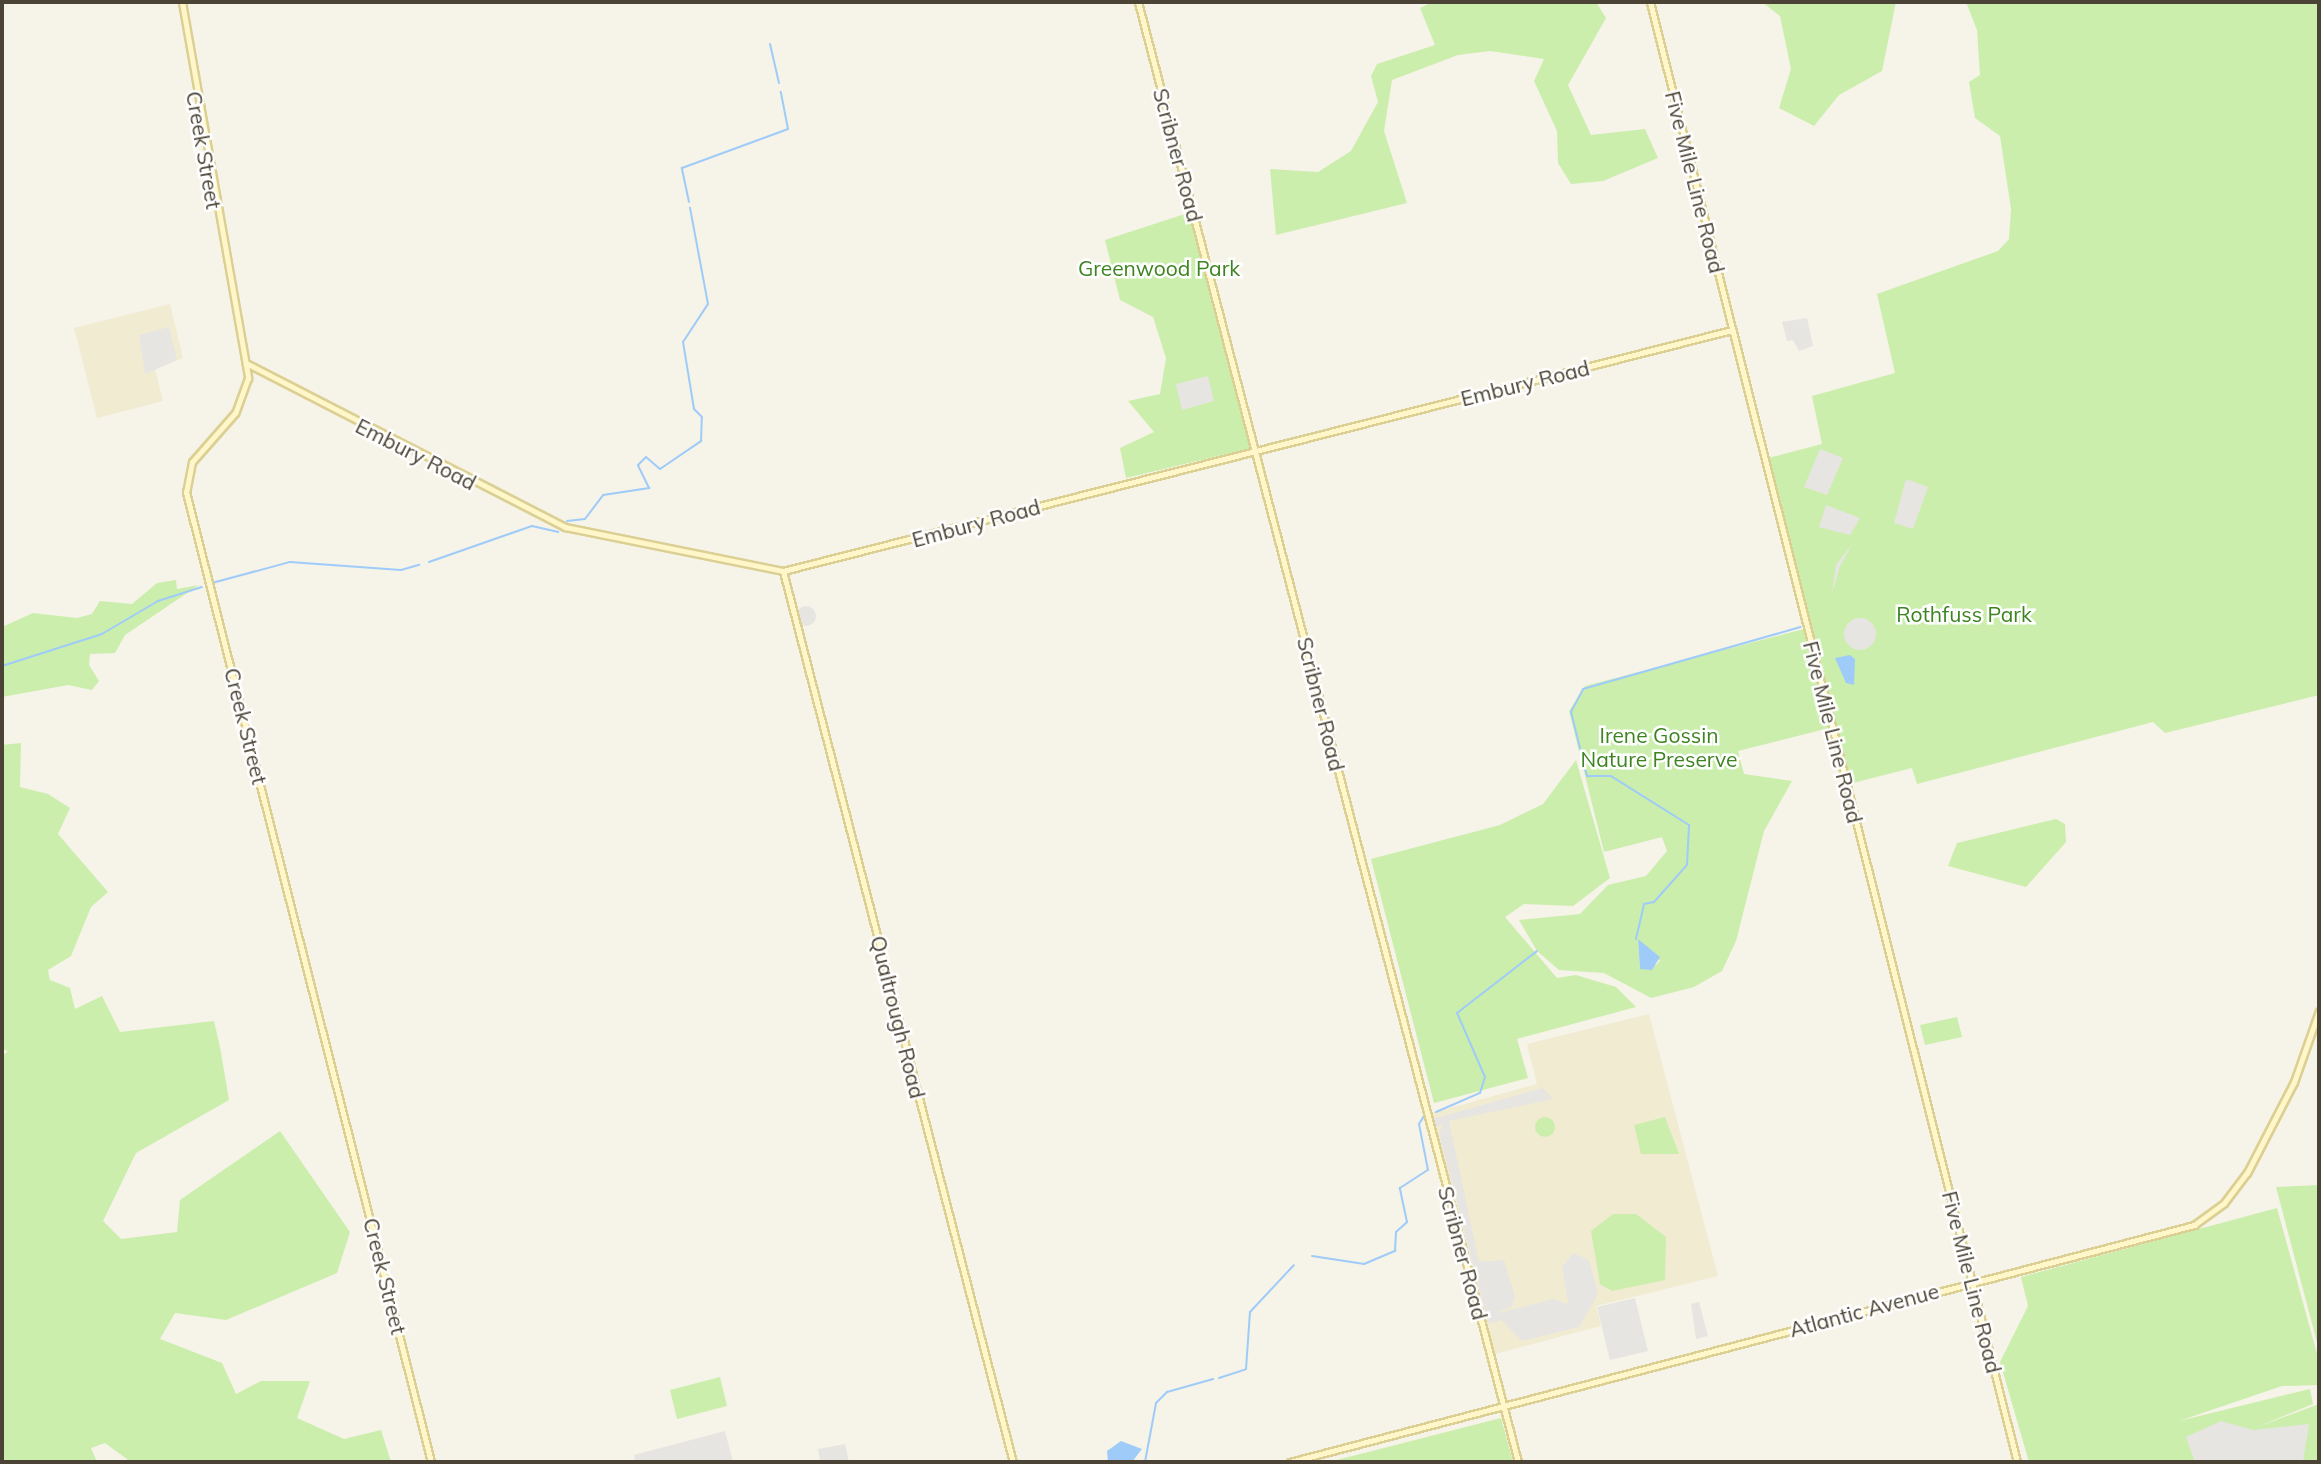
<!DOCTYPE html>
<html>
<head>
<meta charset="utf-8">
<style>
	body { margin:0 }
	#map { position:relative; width:2321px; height:1464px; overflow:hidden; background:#f6f3e8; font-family:Mulish,sans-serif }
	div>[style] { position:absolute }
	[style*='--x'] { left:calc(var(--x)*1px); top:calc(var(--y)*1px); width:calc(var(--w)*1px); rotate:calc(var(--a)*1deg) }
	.education>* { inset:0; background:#f0ebd1 }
	.green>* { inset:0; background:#cbeead }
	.round { border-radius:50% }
	.parking>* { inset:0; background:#e7e5e1 }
	.water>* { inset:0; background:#9fcbf9 }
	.stream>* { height:2px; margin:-1px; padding:0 1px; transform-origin:1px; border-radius:1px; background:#9fcbf9 }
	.roads { filter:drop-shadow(2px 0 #dbcf93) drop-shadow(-2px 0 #dbcf93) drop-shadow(0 2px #dbcf93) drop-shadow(0 -2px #dbcf93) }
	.secondary>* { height:5px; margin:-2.5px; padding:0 2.5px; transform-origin:2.5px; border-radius:2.5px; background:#fff7c9 }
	span { translate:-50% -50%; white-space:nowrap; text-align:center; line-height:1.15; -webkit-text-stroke:5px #fff; paint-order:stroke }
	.street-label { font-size:21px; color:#4b4436 }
	.park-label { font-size:21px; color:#3d8421 }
	.frame { position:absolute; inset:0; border:4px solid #4b4436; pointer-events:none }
</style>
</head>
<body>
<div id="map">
	<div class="education">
		<i style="clip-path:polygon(170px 304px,183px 358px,155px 369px,163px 401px,97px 418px,74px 328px)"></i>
		<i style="clip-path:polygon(1649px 1014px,1718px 1276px,1596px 1306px,1601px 1326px,1495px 1354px,1429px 1114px,1537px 1084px,1527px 1044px)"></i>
	</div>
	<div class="green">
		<i style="clip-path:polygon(1432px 2px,1596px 2px,1606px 18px,1568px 85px,1591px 135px,1645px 129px,1658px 158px,1603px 181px,1571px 184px,1558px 163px,1557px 131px,1534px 81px,1544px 59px,1490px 51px,1458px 55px,1392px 80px,1384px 131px,1407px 203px,1276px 235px,1270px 169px,1318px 172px,1351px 151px,1378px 102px,1371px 76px,1377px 64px,1435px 45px,1420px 8px)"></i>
		<i style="clip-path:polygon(1762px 2px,1896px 2px,1882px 71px,1839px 95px,1814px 126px,1779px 108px,1791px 69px,1780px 16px)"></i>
		<i style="clip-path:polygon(1966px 2px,2319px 2px,2319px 695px,2165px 733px,2153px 722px,1917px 784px,1912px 768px,1849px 784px,1768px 458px,1822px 444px,1812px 396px,1895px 373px,1877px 294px,1998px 251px,2009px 239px,2011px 209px,2000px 136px,1975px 118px,1969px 82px,1980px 75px,1977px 30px)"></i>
		<i style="clip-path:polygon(1191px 212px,1251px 448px,1126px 478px,1120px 448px,1154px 432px,1128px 401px,1160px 394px,1166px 358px,1153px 317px,1120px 300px,1105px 240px)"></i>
		<i style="clip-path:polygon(176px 580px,177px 589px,199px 585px,125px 635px,115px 653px,90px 654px,89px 665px,99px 681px,92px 690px,68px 685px,2px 697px,2px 627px,33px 613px,77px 618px,92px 614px,100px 601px,132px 604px,157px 583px)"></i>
		<i style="clip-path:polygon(evenodd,1804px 629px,1829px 728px,1738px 751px,1744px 774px,1792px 781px,1764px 831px,1736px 941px,1722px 971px,1694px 987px,1651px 998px,1604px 973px,1559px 970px,1537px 951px,1519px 920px,1580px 914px,1608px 885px,1646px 876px,1667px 851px,1662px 837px,1604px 852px,1569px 711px,1585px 686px,1804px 629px,1638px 939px,1660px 961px,1656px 965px,1640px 969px,1638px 939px)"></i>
		<i style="clip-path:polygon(21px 743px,20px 787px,48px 794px,70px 808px,58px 834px,108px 892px,91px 907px,71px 956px,48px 970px,50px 980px,70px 988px,75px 1009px,102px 996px,120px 1032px,214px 1021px,220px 1047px,229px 1100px,136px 1153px,103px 1221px,121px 1239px,177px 1232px,180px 1200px,280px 1131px,350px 1232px,337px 1273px,226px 1320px,175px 1313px,160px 1339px,222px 1363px,236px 1394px,261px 1381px,310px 1381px,297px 1418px,344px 1439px,381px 1430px,391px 1462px,131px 1462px,105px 1443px,91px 1448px,97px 1462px,2px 1462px,2px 1056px,8px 1051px,2px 1049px,2px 745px)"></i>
		<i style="clip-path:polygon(1576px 760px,1610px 878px,1573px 906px,1524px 904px,1505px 917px,1557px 978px,1576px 975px,1616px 987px,1636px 1007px,1517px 1039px,1528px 1078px,1434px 1103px,1371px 859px,1500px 825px,1543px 804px)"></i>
		<i style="clip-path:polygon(2056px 819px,2065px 824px,2066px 842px,2026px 887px,1948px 866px,1957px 843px)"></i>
		<i style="clip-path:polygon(1957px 1017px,1962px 1037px,1925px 1045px,1920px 1025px)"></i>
		<i class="round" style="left:1535px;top:1117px;width:20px;height:20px"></i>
		<i style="clip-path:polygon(1665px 1117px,1679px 1154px,1641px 1154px,1634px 1125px)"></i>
		<i style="clip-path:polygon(2319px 1185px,2319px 1350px,2276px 1187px)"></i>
		<i style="clip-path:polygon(2277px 1208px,2319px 1361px,2319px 1385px,2282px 1386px,2179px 1421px,2310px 1389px,2313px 1404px,2257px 1427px,2319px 1404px,2319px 1462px,2029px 1462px,2000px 1362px,2028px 1306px,2021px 1277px)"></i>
		<i style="clip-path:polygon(1613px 1214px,1636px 1214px,1666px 1237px,1665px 1280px,1612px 1291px,1600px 1284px,1591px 1231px)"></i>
		<i style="clip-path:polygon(720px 1377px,727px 1406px,677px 1419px,670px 1390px)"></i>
		<i style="clip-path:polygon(1501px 1418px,1513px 1462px,1329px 1462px)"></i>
	</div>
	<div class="parking">
		<i style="clip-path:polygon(1807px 318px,1813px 346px,1799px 351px,1793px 340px,1787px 341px,1782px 322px)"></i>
		<i style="clip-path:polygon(169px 327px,177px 360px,145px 374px,139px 335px)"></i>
		<i style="clip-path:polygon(1208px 376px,1214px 401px,1182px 410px,1176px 384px)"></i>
		<i style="clip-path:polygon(1820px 449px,1843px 458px,1827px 495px,1804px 487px)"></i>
		<i style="clip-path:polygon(1906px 479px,1928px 487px,1913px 529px,1894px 523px)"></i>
		<i style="clip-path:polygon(1826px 505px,1860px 518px,1850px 535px,1819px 527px)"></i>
		<i style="clip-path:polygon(1853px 543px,1840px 566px,1832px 594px,1836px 565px)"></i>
		<i class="round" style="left:796px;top:606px;width:20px;height:20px"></i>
		<i class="round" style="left:1844px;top:618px;width:32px;height:32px"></i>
		<i style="clip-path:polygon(1543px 1088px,1553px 1099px,1449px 1121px,1479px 1262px,1504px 1260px,1515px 1297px,1512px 1306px,1494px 1314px,1554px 1299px,1568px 1304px,1562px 1267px,1573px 1253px,1589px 1260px,1598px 1294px,1579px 1327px,1522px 1341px,1501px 1320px,1488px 1323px,1439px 1133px,1443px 1125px,1435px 1127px,1433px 1119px)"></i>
		<i style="clip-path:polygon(1635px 1298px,1648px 1351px,1610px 1360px,1597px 1307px)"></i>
		<i style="clip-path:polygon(1699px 1302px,1708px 1336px,1696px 1339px,1691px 1304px)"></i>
		<i style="clip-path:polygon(2221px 1421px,2253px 1430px,2309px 1424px,2303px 1462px,2195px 1462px,2186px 1437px)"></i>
		<i style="clip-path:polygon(725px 1431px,733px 1462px,635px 1462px,634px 1455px)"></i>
		<i style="clip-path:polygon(845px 1444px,849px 1462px,820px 1462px,818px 1449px)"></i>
	</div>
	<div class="water">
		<i style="clip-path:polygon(1850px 655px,1855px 659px,1854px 685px,1846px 683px,1835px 658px)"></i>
		<i style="clip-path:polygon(1638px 939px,1660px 957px,1652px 970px,1640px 969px)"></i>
		<i style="clip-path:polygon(1121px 1441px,1142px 1449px,1132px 1462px,1108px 1462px,1107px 1451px)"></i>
	</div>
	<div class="stream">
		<i style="--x:770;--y:44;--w:40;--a:77"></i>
		<i style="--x:689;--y:202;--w:35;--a:-102"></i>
		<i style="--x:682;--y:168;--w:113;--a:-20.2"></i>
		<i style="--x:788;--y:129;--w:38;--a:-101"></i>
		<i style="--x:567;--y:521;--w:18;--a:-6"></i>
		<i style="--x:585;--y:519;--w:30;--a:-53"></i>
		<i style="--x:603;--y:495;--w:47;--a:-8.7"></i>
		<i style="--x:649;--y:488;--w:25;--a:-116"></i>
		<i style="--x:638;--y:465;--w:11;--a:-45"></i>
		<i style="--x:646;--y:457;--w:18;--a:41"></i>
		<i style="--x:660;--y:469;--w:50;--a:-34.3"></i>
		<i style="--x:701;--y:441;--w:24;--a:-88"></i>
		<i style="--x:702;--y:417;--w:11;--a:-135"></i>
		<i style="--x:694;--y:409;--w:68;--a:-99.3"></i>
		<i style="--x:683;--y:342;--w:45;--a:-56.7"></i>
		<i style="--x:708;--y:304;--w:98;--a:-100.6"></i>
		<i style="--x:429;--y:562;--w:109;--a:-19.3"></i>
		<i style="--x:532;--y:526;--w:27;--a:13"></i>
		<i style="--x:212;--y:583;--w:81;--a:-15.1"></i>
		<i style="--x:290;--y:562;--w:111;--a:4.1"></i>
		<i style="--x:401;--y:570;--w:19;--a:-16"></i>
		<i style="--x:2;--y:666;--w:105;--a:-17.7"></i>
		<i style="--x:102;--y:634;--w:65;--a:-30.5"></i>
		<i style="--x:158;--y:601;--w:46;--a:-17.7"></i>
		<i style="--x:1636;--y:939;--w:36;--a:-77"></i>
		<i style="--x:1644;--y:904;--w:10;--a:-11"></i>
		<i style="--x:1654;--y:902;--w:50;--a:-48.3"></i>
		<i style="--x:1687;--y:865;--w:40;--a:-87.1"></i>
		<i style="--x:1689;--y:825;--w:92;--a:-147.9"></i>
		<i style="--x:1611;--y:776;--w:24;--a:180"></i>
		<i style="--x:1587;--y:776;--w:66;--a:-104"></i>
		<i style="--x:1571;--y:712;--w:26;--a:-62"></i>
		<i style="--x:1583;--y:689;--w:226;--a:-15.9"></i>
		<i style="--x:1436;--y:1112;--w:48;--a:-23.4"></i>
		<i style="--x:1480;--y:1093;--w:17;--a:-73"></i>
		<i style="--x:1485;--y:1077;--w:70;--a:-113.6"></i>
		<i style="--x:1457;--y:1013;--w:101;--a:-37.8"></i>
		<i style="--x:1312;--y:1256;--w:53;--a:8.7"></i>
		<i style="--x:1364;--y:1264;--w:34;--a:-23"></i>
		<i style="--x:1395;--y:1251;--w:19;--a:-87"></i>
		<i style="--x:1396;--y:1232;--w:15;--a:-42"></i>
		<i style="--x:1407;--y:1222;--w:35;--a:-102"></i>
		<i style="--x:1400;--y:1188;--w:33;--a:-33"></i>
		<i style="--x:1428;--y:1170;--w:47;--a:-101.1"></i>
		<i style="--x:1419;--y:1124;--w:9;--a:-58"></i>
		<i style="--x:1219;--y:1378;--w:28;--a:-18"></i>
		<i style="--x:1246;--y:1369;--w:57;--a:-86"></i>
		<i style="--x:1250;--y:1312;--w:64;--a:-46.9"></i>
		<i style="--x:1145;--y:1462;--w:60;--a:-79.4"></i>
		<i style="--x:1156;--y:1403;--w:16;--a:-45"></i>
		<i style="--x:1167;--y:1392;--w:48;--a:-15.8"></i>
	</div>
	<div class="roads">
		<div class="secondary">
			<i style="--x:182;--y:2;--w:382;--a:80"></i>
			<i style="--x:248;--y:378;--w:37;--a:110"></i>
			<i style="--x:235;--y:413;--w:65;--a:131.3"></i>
			<i style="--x:192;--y:462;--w:31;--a:101"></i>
			<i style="--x:186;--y:492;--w:1000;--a:75.82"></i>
			<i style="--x:1138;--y:2;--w:1509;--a:75.41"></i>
			<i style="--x:1650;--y:2;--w:1505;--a:75.89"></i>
			<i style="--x:246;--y:363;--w:359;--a:27.2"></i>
			<i style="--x:565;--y:527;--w:222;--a:11.4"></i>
			<i style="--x:783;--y:571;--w:979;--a:-14.25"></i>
			<i style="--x:783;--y:571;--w:920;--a:75.53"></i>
			<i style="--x:1290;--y:1462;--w:935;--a:-14.69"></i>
			<i style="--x:2194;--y:1225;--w:37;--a:-36"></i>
			<i style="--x:2224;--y:1203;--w:38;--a:-53"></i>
			<i style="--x:2247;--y:1173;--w:102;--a:-62.7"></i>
			<i style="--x:2294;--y:1082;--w:75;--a:-70.6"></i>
		</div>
	</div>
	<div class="street-label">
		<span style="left:204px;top:150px;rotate:80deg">Creek Street</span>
		<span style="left:1178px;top:155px;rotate:75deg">Scribner Road</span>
		<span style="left:1695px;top:182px;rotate:76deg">Five Mile Line Road</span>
		<span style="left:1525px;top:383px;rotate:-14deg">Embury Road</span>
		<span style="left:416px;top:454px;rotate:27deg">Embury Road</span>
		<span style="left:976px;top:523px;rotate:-15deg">Embury Road</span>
		<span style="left:1321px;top:704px;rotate:76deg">Scribner Road</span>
		<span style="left:246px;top:726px;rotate:76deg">Creek Street</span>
		<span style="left:1833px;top:732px;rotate:76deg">Five Mile Line Road</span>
		<span style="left:898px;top:1017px;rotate:76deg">Qualtrough Road</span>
		<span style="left:1463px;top:1253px;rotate:75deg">Scribner Road</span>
		<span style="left:385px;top:1276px;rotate:76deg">Creek Street</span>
		<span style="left:1972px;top:1282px;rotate:76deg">Five Mile Line Road</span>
		<span style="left:1864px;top:1310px;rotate:-15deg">Atlantic Avenue</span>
	</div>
	<div class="park-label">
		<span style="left:1159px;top:268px">Greenwood Park</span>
		<span style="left:1964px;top:614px">Rothfuss Park</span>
		<span style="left:1659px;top:747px">Irene Gossin<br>Nature Preserve</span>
	</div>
	<div class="frame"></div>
</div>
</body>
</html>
